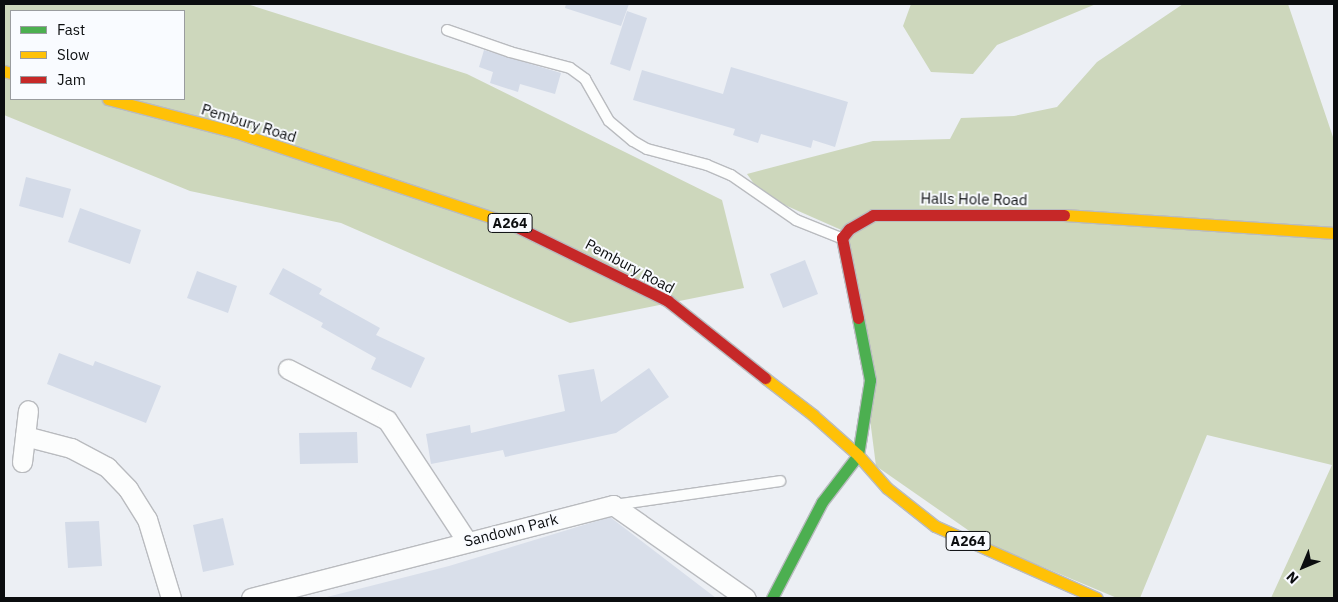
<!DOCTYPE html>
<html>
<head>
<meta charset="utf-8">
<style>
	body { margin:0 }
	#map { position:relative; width:1338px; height:602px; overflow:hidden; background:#eceff4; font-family:"IBM Plex Sans",sans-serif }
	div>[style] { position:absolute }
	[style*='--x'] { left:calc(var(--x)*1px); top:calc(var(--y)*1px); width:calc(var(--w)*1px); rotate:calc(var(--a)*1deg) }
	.built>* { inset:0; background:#d9dfea }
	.green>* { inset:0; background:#cdd7bc }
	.building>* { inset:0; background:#d4dbe8 }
	.roads { filter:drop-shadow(1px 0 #b9bbbf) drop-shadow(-1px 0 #b9bbbf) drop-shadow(0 1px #b9bbbf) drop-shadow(0 -1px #b9bbbf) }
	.lane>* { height:10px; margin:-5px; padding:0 5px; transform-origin:5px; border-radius:5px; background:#fcfdfd }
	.street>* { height:19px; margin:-9.5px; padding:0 9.5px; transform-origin:9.5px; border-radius:9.5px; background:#fcfdfd }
	.fast>* { height:11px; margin:-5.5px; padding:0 5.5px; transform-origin:5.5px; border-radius:5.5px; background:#4caf50 }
	.slow>* { height:11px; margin:-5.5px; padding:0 5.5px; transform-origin:5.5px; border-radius:5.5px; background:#ffc107 }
	.jam>* { height:11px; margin:-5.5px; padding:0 5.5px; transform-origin:5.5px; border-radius:5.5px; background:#c62828 }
	span { translate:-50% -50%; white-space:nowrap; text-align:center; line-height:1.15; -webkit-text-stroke:4px #f9fbff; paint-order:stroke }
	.shield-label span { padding:1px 4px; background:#f9fbff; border:1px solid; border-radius:4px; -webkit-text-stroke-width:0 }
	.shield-label { font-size:14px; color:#0b0d0f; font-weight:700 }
	.street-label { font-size:15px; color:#0b0d0f }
	.frame { position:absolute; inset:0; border:5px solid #0b0d0f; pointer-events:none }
	.legend { position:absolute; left:10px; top:10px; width:175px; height:90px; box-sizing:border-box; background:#f9fbff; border:1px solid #9a9c9f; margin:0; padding:6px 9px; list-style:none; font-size:15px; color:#0b0d0f }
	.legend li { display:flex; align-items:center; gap:10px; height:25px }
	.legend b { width:25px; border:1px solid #9a9c9f }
	.north { position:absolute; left:1278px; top:542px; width:50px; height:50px; -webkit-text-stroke:4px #f9fbff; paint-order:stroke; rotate:225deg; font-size:14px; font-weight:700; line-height:20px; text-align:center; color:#0b0d0f }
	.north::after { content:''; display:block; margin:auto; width:18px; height:22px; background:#0b0d0f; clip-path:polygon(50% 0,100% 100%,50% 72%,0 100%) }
</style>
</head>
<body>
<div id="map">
	<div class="built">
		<i style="clip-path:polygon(610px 517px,716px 598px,323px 598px,449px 566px)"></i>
	</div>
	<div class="green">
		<i style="clip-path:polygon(evenodd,4px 4px,247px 4px,467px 74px,722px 200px,744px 288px,570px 323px,341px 223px,190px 191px,4px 115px,4px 4px,11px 11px,184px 11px,184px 99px,11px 99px,11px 11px)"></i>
		<i style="clip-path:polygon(911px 4px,1096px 4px,997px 45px,973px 74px,931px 72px,903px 26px)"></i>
		<i style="clip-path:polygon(1183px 4px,1288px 4px,1334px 140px,1334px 598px,1271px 598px,1332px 465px,1207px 435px,1140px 598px,1117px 598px,988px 544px,876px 466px,846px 232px,762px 195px,747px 174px,873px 141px,950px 139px,961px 118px,1014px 116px,1057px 107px,1097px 62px)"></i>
	</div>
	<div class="building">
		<i style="clip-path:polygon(566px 4px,629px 4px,621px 26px,565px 8px)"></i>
		<i style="clip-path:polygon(627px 11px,647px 18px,630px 71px,610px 64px)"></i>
		<i style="clip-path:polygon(484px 50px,561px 73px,555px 94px,520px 84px,518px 92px,490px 83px,493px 72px,479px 67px)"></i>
		<i style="clip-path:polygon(731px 67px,848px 102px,835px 147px,813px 140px,811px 148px,761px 134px,758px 143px,733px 135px,735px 129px,633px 100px,642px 70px,723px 94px)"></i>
		<i style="clip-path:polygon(26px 177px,71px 189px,63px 218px,19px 206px)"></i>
		<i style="clip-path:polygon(80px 208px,141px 230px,130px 264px,68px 242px)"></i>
		<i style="clip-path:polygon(805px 260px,818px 294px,783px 308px,770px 274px)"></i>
		<i style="clip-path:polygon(283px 268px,322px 289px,319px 294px,380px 328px,376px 335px,425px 358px,411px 388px,371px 369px,376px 358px,321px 327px,323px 323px,269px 294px)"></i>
		<i style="clip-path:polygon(197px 271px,237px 286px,228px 313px,187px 298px)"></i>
		<i style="clip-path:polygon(59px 353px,93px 366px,95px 361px,161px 386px,146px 423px,47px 384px)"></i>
		<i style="clip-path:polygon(649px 368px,669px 397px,616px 433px,505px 457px,503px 450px,431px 464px,426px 434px,470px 425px,471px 433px,565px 411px,558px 375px,594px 369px,601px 402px)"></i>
		<i style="clip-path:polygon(357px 432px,358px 463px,300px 464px,299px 433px)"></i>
		<i style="clip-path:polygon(223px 518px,234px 565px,203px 572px,193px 525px)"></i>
		<i style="clip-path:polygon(99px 521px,102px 566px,68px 568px,65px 522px)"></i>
	</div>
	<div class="roads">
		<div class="lane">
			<i style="--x:447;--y:30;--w:67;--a:19.2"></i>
			<i style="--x:510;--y:52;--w:62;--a:14.9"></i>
			<i style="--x:570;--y:68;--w:19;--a:36"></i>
			<i style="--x:585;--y:79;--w:48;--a:60.3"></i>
			<i style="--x:609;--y:121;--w:31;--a:40"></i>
			<i style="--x:633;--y:141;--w:16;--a:30"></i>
			<i style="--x:647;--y:149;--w:62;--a:14.9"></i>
			<i style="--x:707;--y:165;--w:26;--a:23"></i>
			<i style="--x:731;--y:175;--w:79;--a:34.7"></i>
			<i style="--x:796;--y:220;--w:48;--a:21.8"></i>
			<i style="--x:614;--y:505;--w:168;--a:-8.2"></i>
		</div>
		<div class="street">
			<i style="--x:288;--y:369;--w:111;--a:27.3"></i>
			<i style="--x:387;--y:420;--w:144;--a:56.6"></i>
			<i style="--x:25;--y:436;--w:48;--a:14.6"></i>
			<i style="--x:71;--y:448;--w:41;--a:27.8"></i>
			<i style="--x:107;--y:467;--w:30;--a:46"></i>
			<i style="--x:128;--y:489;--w:36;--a:58"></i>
			<i style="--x:147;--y:519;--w:83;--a:73.1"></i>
			<i style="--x:22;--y:462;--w:52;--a:-83.4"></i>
			<i style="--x:251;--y:598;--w:374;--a:-14.4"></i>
			<i style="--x:613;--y:505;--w:162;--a:35"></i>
		</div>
		<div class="fast">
			<i style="--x:772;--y:598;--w:108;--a:-62.5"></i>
			<i style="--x:822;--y:502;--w:59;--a:-52.5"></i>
			<i style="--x:858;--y:455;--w:76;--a:-80.9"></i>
			<i style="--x:870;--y:380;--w:63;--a:-101"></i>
		</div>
		<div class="slow">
			<i style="--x:4;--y:71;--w:7;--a:16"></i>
			<i style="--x:108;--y:99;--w:131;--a:14.6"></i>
			<i style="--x:235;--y:132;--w:289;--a:18.4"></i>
			<i style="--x:1064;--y:215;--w:271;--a:3.8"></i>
			<i style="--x:765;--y:378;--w:61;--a:37.6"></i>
			<i style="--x:813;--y:415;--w:60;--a:41.6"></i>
			<i style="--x:858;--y:455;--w:44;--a:48.7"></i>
			<i style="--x:887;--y:488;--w:61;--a:38.4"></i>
			<i style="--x:935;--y:526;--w:177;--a:24"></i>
		</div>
		<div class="jam">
			<i style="--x:509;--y:223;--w:177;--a:26.1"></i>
			<i style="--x:668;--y:301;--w:124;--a:38.4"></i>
			<i style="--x:858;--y:318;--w:82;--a:-101.3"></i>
			<i style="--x:842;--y:238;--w:11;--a:-52"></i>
			<i style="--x:849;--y:229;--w:28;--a:-30"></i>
			<i style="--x:873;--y:215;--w:191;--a:0"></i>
		</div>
	</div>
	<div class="shield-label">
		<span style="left:510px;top:223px">A264</span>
		<span style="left:968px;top:541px">A264</span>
	</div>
	<div class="street-label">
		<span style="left:249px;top:123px;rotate:17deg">Pembury Road</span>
		<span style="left:974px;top:199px;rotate:1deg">Halls Hole Road</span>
		<span style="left:630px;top:266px;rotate:28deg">Pembury Road</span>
		<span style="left:511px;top:530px;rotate:-14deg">Sandown Park</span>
	</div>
	<div class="frame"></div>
	<ul class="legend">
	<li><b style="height:6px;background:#4caf50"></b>Fast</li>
	<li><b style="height:6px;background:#ffc107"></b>Slow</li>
	<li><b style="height:6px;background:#c62828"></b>Jam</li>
	</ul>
	<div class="north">N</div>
</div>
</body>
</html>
